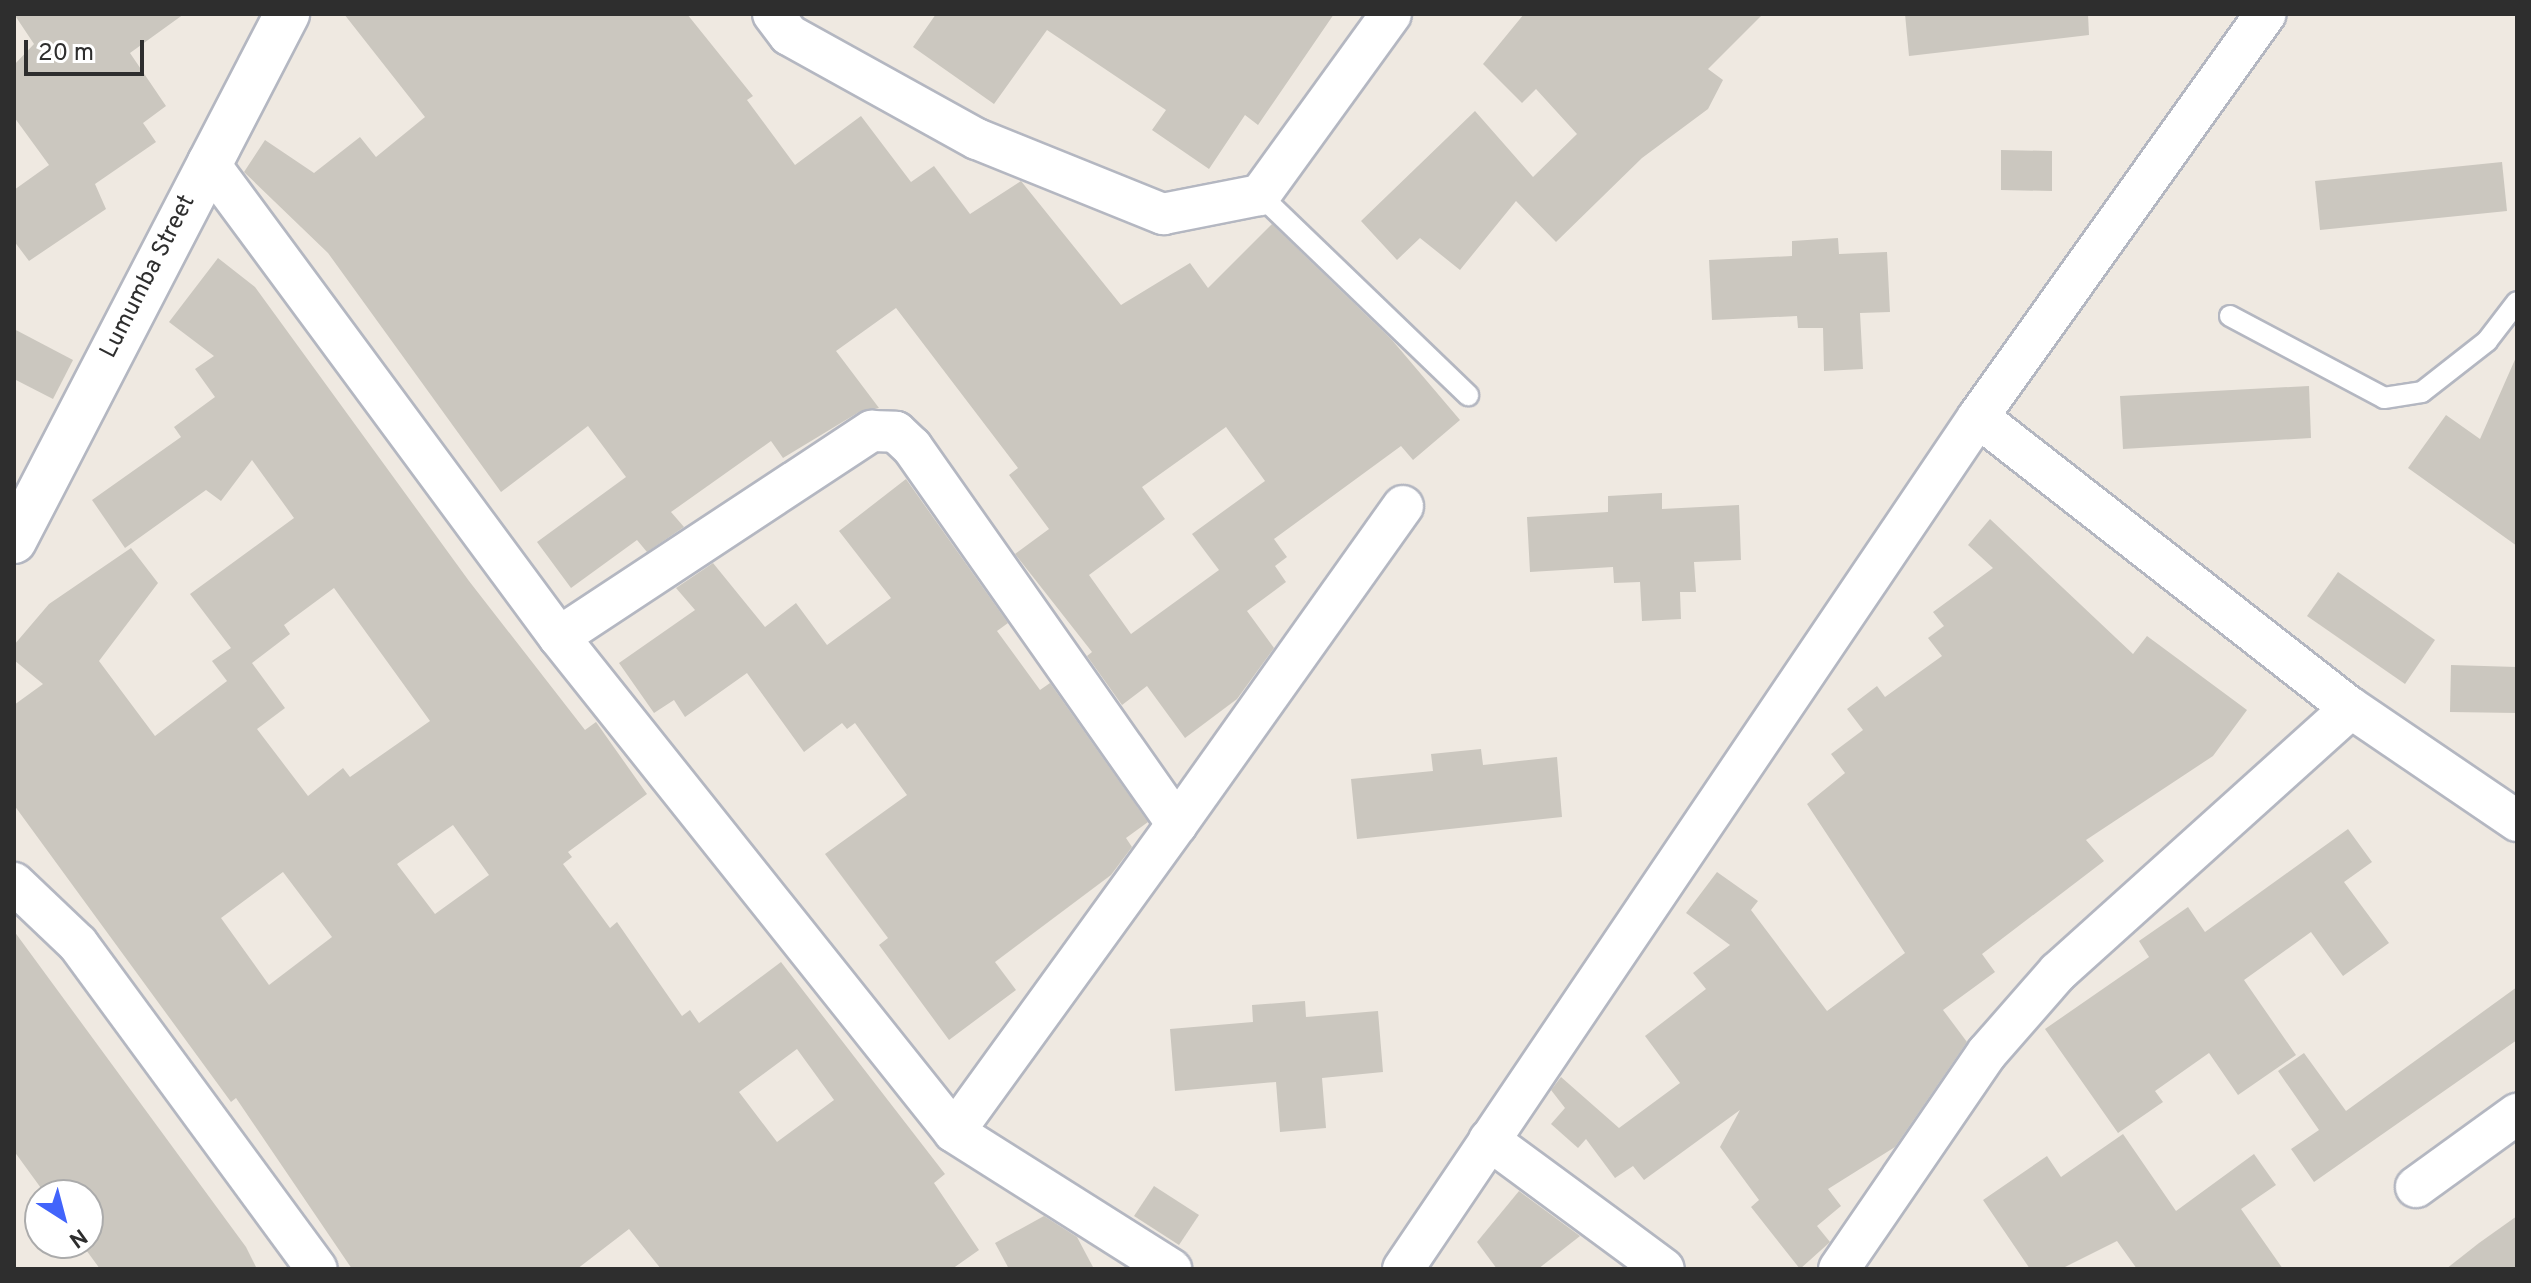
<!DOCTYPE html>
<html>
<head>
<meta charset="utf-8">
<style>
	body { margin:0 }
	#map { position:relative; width:2531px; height:1283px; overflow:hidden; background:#efe9e1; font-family:Overpass,sans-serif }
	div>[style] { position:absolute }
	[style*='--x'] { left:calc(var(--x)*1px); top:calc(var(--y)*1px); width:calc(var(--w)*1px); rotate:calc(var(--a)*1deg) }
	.building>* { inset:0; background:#cbc7bf }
	.roads { filter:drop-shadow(2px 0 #b4b7c1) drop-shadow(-2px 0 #b4b7c1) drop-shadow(0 2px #b4b7c1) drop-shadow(0 -2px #b4b7c1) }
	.lane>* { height:20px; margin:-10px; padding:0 10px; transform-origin:10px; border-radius:10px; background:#fff }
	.street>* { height:40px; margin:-20px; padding:0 20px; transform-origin:20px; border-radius:20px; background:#fff }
	.secondary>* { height:44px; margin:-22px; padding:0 22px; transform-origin:22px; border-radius:22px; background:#fff }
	span { translate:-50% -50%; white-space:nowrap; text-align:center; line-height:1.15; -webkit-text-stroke:8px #fff; paint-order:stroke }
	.street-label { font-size:24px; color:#2e2e2e }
	.frame { position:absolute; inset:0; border:16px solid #2e2e2e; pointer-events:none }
	.north { position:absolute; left:24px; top:1179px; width:80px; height:80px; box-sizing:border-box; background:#fff; border:2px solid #ababab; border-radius:50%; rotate:144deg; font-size:22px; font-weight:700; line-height:32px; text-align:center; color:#2e2e2e }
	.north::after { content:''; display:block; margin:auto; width:28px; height:36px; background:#4264fb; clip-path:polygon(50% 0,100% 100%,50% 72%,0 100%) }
	.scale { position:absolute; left:24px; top:40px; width:120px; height:36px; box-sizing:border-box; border:4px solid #2e2e2e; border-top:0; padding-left:10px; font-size:24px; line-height:28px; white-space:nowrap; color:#2e2e2e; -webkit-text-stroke:6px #fff; paint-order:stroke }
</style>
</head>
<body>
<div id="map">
	<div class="building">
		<i style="clip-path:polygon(14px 14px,184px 14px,130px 53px,166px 106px,143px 123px,156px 142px,95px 184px,106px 209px,29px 261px,14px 241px,14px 190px,49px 165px,14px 117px,14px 65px,34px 44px)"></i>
		<i style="clip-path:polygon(evenodd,344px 14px,687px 14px,753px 96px,747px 100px,795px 165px,861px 116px,911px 182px,934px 166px,970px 214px,1021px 181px,1121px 305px,1190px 263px,1208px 288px,1272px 224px,1392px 340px,1460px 420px,1413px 460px,1401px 446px,1274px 539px,1287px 557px,1275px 566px,1286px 582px,1247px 611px,1274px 648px,1237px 699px,1185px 738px,1147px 686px,1122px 705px,1087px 656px,1092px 652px,1015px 554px,1049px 529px,1009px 475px,1018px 468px,896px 308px,836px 351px,879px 408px,859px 412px,783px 458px,771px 441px,671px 512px,684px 527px,647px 552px,637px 540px,571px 588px,537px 542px,626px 477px,588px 426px,501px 492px,328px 253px,244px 172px,265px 140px,314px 173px,360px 137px,376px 157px,425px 117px,344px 14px,1226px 427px,1265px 481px,1192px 534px,1219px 570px,1131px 634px,1089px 575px,1165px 519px,1142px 487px,1226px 427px)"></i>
		<i style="clip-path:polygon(936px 14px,1334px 14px,1258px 125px,1245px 115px,1209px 169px,1152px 130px,1166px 110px,1047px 30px,994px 104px,913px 47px)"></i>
		<i style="clip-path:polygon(1524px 14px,1763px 14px,1708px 69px,1723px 80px,1708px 109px,1642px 158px,1556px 242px,1516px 201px,1460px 270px,1420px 238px,1397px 260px,1361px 221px,1475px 111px,1533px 177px,1577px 134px,1536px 89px,1522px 103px,1483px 64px)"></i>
		<i style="clip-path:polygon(1905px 14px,2088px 14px,2089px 35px,1909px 56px)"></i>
		<i style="clip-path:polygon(2001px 150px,2052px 151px,2052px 191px,2001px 190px)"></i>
		<i style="clip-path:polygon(2502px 162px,2507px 211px,2320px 230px,2315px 181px)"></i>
		<i style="clip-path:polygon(1838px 238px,1839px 254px,1887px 252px,1890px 312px,1860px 313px,1863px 369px,1824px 371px,1823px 328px,1798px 328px,1797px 316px,1712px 320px,1709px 260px,1792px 256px,1792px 241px)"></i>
		<i style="clip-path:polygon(evenodd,218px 258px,255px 287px,469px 581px,585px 730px,596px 722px,647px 794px,568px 852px,572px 857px,563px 864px,610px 928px,617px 922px,682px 1016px,690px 1010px,699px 1023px,781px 962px,945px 1174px,934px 1183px,979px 1250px,952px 1269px,661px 1269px,629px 1229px,577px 1269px,352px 1269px,236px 1098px,231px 1102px,14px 805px,14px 705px,43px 684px,14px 660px,14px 645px,49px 604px,131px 548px,158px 583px,99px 661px,155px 736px,227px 681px,212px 661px,231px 648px,190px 594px,294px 518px,252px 460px,221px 501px,206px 490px,125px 548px,92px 500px,181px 437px,174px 427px,215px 397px,195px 369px,214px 356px,169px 322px,218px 258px,334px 588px,430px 721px,350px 777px,343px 768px,308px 796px,257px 729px,285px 708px,252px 663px,290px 634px,284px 625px,334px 588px,218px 258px,453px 825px,489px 875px,435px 914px,397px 864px,453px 825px,218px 258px,283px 872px,332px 937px,269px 985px,221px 918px,283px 872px,218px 258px,797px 1049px,834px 1100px,777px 1142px,739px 1092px,797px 1049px)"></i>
		<i style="clip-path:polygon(14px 329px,73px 360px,53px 399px,14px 379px)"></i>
		<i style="clip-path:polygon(2517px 355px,2517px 546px,2408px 468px,2446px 415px,2480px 439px)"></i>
		<i style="clip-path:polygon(2309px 386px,2311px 438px,2123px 449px,2120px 396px)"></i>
		<i style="clip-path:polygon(906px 479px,1008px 623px,997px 631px,1040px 690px,1050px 683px,1148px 822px,1126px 838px,1132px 847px,1111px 875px,995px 962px,1016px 990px,949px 1040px,879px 945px,888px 938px,825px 854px,907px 795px,855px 723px,847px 729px,842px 723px,804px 752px,747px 673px,685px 717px,674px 700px,654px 713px,619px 663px,695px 610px,676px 588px,713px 563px,765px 627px,796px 603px,827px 645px,891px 598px,839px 531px)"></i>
		<i style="clip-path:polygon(1662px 493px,1662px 509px,1739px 505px,1741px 560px,1694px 562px,1696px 592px,1680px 592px,1681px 619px,1642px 621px,1640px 582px,1614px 583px,1613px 567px,1530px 572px,1527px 517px,1608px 512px,1608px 496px)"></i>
		<i style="clip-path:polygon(1990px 519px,2133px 654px,2147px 636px,2247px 710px,2213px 756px,2086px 840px,2104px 861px,1982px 954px,1995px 972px,1943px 1010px,1967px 1042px,1895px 1147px,1828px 1189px,1841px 1206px,1817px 1226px,1830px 1242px,1800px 1269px,1751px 1207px,1759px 1200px,1720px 1147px,1740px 1110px,1644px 1180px,1633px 1166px,1615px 1178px,1586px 1139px,1578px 1148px,1551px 1124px,1565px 1108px,1551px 1090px,1561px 1077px,1619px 1128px,1680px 1083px,1645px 1036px,1706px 989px,1693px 973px,1730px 945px,1686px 913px,1717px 872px,1758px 901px,1751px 910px,1827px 1011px,1905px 953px,1807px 804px,1845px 773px,1831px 754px,1863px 730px,1847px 709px,1877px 686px,1885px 697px,1942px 656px,1928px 638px,1944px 626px,1933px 612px,1993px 568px,1968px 545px)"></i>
		<i style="clip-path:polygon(2338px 572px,2435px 640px,2405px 684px,2307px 616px)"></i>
		<i style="clip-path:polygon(2451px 665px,2517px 667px,2517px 713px,2450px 712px)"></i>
		<i style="clip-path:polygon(1481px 749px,1483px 765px,1557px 757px,1562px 817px,1357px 839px,1351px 779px,1433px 771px,1431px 754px)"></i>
		<i style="clip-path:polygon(2348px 829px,2372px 862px,2344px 882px,2389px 943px,2343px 976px,2311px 932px,2244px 980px,2296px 1055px,2238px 1095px,2209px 1053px,2155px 1091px,2163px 1102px,2118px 1133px,2045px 1029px,2149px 957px,2139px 941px,2188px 907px,2205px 932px)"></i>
		<i style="clip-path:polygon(14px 931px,246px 1247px,257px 1269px,100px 1269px,81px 1243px,88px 1243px,88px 1195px,46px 1195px,14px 1151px)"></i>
		<i style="clip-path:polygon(2517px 987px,2517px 1040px,2314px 1182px,2291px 1149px,2319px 1130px,2278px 1071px,2304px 1053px,2346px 1111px)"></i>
		<i style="clip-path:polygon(1305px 1001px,1306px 1017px,1378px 1011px,1383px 1072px,1322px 1078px,1326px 1128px,1280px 1132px,1276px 1082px,1175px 1091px,1170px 1029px,1253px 1022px,1252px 1005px)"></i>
		<i style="clip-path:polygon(2123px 1134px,2176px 1211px,2254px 1154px,2276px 1185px,2241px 1209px,2283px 1269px,2137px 1269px,2117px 1241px,2061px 1269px,2030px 1269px,1983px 1200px,2047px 1156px,2061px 1177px)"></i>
		<i style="clip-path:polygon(1154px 1186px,1199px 1215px,1179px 1245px,1134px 1216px)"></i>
		<i style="clip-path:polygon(1519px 1191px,1580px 1236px,1538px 1269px,1497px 1269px,1477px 1242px)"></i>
		<i style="clip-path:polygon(1044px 1216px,1077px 1237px,1094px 1269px,1009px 1269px,995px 1243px)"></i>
		<i style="clip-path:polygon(2517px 1216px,2517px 1269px,2446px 1269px,2479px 1243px)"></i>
	</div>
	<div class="roads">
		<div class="lane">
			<i style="--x:1260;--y:195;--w:289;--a:43.9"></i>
			<i style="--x:2230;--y:316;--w:174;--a:28"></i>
			<i style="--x:2384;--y:398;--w:38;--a:-9"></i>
			<i style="--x:2422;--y:392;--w:83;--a:-38.1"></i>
			<i style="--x:2487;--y:341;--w:49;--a:-52.4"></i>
		</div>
		<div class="street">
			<i style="--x:773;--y:14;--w:26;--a:53"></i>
			<i style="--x:789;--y:35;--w:215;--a:29"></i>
			<i style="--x:977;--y:139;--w:201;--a:22"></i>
			<i style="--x:1163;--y:214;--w:99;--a:-11.1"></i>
			<i style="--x:1260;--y:195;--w:223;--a:-54.1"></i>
			<i style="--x:208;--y:162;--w:591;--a:53.54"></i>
			<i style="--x:559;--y:637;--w:633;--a:51.41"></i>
			<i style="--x:954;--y:1132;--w:257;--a:32.3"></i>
			<i style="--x:1978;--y:417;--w:473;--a:38"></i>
			<i style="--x:2351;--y:708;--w:201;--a:34.2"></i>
			<i style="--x:559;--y:637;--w:375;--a:-33.4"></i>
			<i style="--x:872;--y:431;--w:24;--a:2"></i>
			<i style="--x:896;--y:432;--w:22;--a:43"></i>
			<i style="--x:912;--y:447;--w:461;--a:54.9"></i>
			<i style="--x:1177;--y:824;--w:380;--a:125.9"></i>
			<i style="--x:1177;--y:824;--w:390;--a:-54.6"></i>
			<i style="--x:14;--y:883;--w:88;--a:43.6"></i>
			<i style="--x:78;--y:944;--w:403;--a:53.7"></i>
			<i style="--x:1489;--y:1140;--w:217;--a:36.4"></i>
			<i style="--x:2416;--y:1187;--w:125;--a:-35.9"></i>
			<i style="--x:1403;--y:1269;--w:1028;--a:-55.99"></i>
			<i style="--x:1978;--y:417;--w:495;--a:-54.5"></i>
			<i style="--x:1839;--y:1269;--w:262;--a:-55.6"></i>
			<i style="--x:1987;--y:1053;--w:108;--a:-48.8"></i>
			<i style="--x:2058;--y:972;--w:394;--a:-42"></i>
		</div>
		<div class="secondary">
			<i style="--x:14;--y:541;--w:594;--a:-62.61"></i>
		</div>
	</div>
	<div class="street-label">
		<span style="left:149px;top:277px;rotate:-63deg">Lumumba Street</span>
	</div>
	<div class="frame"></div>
	<div class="north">N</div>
	<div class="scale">20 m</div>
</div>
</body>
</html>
